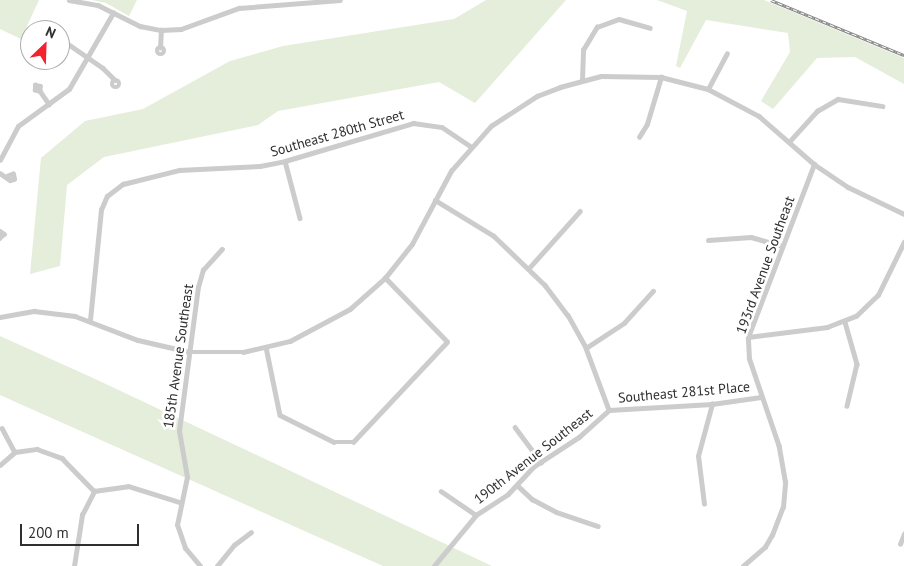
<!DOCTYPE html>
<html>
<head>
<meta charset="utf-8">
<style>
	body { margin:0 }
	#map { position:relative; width:904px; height:566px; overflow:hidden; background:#fff; font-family:"PT Sans",sans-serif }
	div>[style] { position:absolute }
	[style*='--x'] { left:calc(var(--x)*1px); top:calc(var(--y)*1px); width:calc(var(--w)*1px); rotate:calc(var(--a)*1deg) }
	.green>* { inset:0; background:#e5eddb }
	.street>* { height:4.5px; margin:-2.25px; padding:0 2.25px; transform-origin:2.25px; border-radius:2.25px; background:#ccc }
	.street>.ring { margin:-2.25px; padding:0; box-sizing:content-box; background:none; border:4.5px solid #ccc; border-radius:50% }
	.rail>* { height:3px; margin-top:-1.5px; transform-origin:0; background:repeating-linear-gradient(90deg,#fff 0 4px,#848484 0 8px); box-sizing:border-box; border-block:1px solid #848484 }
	span { translate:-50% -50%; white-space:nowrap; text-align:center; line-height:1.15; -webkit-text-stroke:5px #fff; paint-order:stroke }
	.street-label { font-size:14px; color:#2f2f2f }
	.north { position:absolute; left:20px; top:20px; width:50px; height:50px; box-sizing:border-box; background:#fff; border:1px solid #acacac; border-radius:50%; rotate:24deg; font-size:14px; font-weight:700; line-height:20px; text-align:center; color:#2f2f2f }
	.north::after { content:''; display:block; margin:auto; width:18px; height:22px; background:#f4222f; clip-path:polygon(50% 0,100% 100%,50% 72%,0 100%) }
	.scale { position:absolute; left:20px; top:524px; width:119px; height:22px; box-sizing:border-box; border:2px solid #2f2f2f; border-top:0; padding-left:6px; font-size:15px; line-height:18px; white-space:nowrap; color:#2f2f2f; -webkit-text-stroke:4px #fff; paint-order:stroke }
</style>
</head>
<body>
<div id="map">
	<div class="green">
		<i style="clip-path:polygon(0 0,39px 0,21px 39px,0 29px)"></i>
		<i style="clip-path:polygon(92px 0,137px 0,129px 16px,106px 3px)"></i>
		<i style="clip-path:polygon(486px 0,566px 0,475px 103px,439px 82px,278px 111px,258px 125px,104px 157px,67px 185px,60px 266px,30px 274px,41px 158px,85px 121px,143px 109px,230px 61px,283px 46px,454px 19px)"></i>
		<i style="clip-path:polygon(657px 0,764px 0,904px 58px,904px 84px,855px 57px,817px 58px,773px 109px,761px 101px,790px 52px,788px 33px,706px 20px,680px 68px,676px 66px,687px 11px)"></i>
		<i style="clip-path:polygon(0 336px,93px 378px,492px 566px,383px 566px,0 395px)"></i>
	</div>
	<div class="street">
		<i style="--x:69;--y:0;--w:29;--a:10"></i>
		<i style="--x:98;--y:5;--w:47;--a:26.6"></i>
		<i style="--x:140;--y:26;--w:21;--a:11"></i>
		<i style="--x:161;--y:30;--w:20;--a:-3"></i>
		<i style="--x:181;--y:29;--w:62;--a:-19.9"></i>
		<i style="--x:239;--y:8;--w:101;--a:-4.5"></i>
		<i style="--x:60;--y:33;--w:4;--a:14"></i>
		<i style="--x:64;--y:34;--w:7;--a:90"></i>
		<i style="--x:64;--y:41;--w:47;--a:34.7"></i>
		<i style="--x:103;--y:68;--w:17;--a:45"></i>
		<i class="ring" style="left:157.5px;top:47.5px;width:2.5px;height:2.5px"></i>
		<i style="--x:160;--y:48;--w:18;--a:-87"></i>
		<i style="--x:582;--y:80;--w:30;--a:-88"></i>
		<i style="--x:583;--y:50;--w:27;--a:-59"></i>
		<i style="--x:597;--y:27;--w:23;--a:-20"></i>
		<i style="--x:619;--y:19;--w:32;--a:16"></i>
		<i class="ring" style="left:112.5px;top:80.5px;width:2.5px;height:2.5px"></i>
		<i style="--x:708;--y:89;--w:40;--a:-62"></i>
		<i style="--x:40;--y:91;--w:5;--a:-169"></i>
		<i style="--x:35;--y:90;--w:5;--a:-90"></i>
		<i style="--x:35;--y:85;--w:5;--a:11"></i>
		<i style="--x:40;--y:86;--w:5;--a:90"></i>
		<i style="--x:40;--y:91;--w:16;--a:55"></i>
		<i style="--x:639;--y:137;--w:15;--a:-58"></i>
		<i style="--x:647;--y:124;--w:49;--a:-73.4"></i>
		<i style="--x:789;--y:142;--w:42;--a:-47.9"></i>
		<i style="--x:817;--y:111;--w:24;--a:-30"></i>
		<i style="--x:838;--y:99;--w:45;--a:9"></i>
		<i style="--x:0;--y:160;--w:38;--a:-62"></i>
		<i style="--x:18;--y:126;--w:63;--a:-36"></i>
		<i style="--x:69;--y:89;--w:88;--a:-59.9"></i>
		<i style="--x:285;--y:161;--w:59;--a:75.3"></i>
		<i style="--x:0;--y:173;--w:12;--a:35"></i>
		<i style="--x:10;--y:180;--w:4;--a:-14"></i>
		<i style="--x:14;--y:179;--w:5;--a:-101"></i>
		<i style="--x:13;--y:174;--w:5;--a:158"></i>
		<i style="--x:435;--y:200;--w:69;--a:31.4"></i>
		<i style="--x:494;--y:236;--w:71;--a:43.9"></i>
		<i style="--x:545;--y:285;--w:38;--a:53"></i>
		<i style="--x:568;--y:315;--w:38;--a:61"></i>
		<i style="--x:586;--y:348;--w:66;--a:69.6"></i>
		<i style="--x:0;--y:231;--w:5;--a:37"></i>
		<i style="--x:4;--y:234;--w:6;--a:135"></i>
		<i style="--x:708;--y:240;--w:43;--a:-4"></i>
		<i style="--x:751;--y:237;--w:32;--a:16"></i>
		<i style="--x:529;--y:268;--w:76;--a:-48.2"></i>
		<i style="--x:0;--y:317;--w:35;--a:-10"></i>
		<i style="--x:34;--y:311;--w:41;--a:7"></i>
		<i style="--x:75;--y:316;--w:67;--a:20.9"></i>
		<i style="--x:138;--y:340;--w:53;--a:13"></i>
		<i style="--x:190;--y:352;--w:53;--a:0"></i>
		<i style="--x:243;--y:352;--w:48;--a:-13.2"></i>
		<i style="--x:290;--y:341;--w:68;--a:-28.1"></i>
		<i style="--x:350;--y:309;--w:47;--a:-41.5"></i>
		<i style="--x:385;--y:278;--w:43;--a:-51.5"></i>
		<i style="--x:412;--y:244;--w:83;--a:-61.9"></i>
		<i style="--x:451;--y:171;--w:60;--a:-48.4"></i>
		<i style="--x:491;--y:126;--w:55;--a:-33.1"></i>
		<i style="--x:537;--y:96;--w:25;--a:-21"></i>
		<i style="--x:560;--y:87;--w:42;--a:-15"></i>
		<i style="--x:601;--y:76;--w:60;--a:1"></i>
		<i style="--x:661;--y:77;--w:49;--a:14.3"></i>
		<i style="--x:708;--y:89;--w:58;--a:27.9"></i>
		<i style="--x:759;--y:116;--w:73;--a:41.1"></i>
		<i style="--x:814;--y:164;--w:41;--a:34.1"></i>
		<i style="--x:848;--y:187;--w:62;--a:25.7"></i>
		<i style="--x:90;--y:320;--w:111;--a:-84.3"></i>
		<i style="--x:101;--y:210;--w:15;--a:-67"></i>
		<i style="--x:107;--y:196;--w:20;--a:-37"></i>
		<i style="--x:123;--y:184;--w:58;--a:-14"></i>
		<i style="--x:179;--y:170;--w:81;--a:-2.8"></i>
		<i style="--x:260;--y:166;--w:25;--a:-11"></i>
		<i style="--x:285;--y:161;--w:134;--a:-16.5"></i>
		<i style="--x:413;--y:123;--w:29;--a:8"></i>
		<i style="--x:442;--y:127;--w:34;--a:34"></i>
		<i style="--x:845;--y:322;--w:44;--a:74.1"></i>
		<i style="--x:857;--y:364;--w:43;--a:103.4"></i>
		<i style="--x:748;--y:337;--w:80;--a:-7.2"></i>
		<i style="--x:827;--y:327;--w:31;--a:-21"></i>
		<i style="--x:856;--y:316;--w:30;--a:-44"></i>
		<i style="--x:878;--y:295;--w:59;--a:-63.9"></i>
		<i style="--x:266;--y:347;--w:69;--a:78.4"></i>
		<i style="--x:280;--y:415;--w:60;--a:26.6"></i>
		<i style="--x:334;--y:442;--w:19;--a:0"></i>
		<i style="--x:353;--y:442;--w:137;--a:-46.8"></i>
		<i style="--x:447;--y:342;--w:89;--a:-134.1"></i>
		<i style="--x:586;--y:348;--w:45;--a:-33.3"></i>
		<i style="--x:624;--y:323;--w:43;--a:-47.8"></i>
		<i style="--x:515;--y:427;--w:44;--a:53.4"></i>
		<i style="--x:2;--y:428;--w:27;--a:62"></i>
		<i style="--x:0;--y:465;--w:20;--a:-41"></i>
		<i style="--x:15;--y:452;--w:22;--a:-8"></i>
		<i style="--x:37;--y:449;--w:27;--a:20"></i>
		<i style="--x:62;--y:458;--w:46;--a:45.9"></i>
		<i style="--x:94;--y:491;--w:34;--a:-8"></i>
		<i style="--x:128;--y:486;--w:53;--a:17.4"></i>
		<i style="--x:517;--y:485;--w:21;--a:43"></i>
		<i style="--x:532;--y:499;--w:27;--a:28"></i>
		<i style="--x:556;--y:512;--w:44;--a:18.4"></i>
		<i style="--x:441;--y:491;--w:42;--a:34.4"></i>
		<i style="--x:704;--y:504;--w:48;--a:-97.1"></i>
		<i style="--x:698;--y:456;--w:54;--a:-74.9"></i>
		<i style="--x:900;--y:544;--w:11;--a:-68"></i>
		<i style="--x:74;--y:566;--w:52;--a:-81.1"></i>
		<i style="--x:82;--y:515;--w:27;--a:-63"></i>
		<i style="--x:200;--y:566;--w:23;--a:-130"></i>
		<i style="--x:185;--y:548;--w:24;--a:-109"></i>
		<i style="--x:177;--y:525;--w:49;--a:-78.2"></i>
		<i style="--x:187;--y:477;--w:47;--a:-99.9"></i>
		<i style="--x:179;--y:431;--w:145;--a:-82.5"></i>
		<i style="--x:198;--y:287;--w:18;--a:-74"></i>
		<i style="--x:203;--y:270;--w:28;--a:-48"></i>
		<i style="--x:217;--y:566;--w:27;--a:-51"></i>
		<i style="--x:234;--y:545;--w:21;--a:-37"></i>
		<i style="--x:434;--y:566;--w:66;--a:-50.5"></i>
		<i style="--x:476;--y:515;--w:38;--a:-33"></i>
		<i style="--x:508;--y:494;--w:37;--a:-47"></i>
		<i style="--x:533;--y:467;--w:55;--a:-33.1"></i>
		<i style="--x:579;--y:437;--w:40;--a:-42"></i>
		<i style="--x:609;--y:410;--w:103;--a:-3.3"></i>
		<i style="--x:712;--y:404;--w:49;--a:-8.1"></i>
		<i style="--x:743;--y:566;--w:29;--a:-41"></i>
		<i style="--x:765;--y:547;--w:14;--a:-60"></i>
		<i style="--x:772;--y:535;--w:30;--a:-69"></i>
		<i style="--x:783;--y:507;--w:25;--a:-85"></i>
		<i style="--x:785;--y:482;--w:36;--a:-100"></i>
		<i style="--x:779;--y:447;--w:93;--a:-108.8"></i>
		<i style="--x:749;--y:359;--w:22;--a:-93"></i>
		<i style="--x:748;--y:337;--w:185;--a:-69.1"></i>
	</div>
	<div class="rail">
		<i style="--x:771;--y:0;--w:144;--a:22.5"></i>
	</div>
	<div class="street-label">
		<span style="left:337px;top:133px;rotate:-16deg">Southeast 280th Street</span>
		<span style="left:765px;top:265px;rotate:-70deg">193rd Avenue Southeast</span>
		<span style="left:178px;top:356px;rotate:-82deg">185th Avenue Southeast</span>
		<span style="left:684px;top:392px;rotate:-5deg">Southeast 281st Place</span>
		<span style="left:533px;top:456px;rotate:-38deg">190th Avenue Southeast</span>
	</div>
	<div class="north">N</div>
	<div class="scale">200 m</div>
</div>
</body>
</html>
